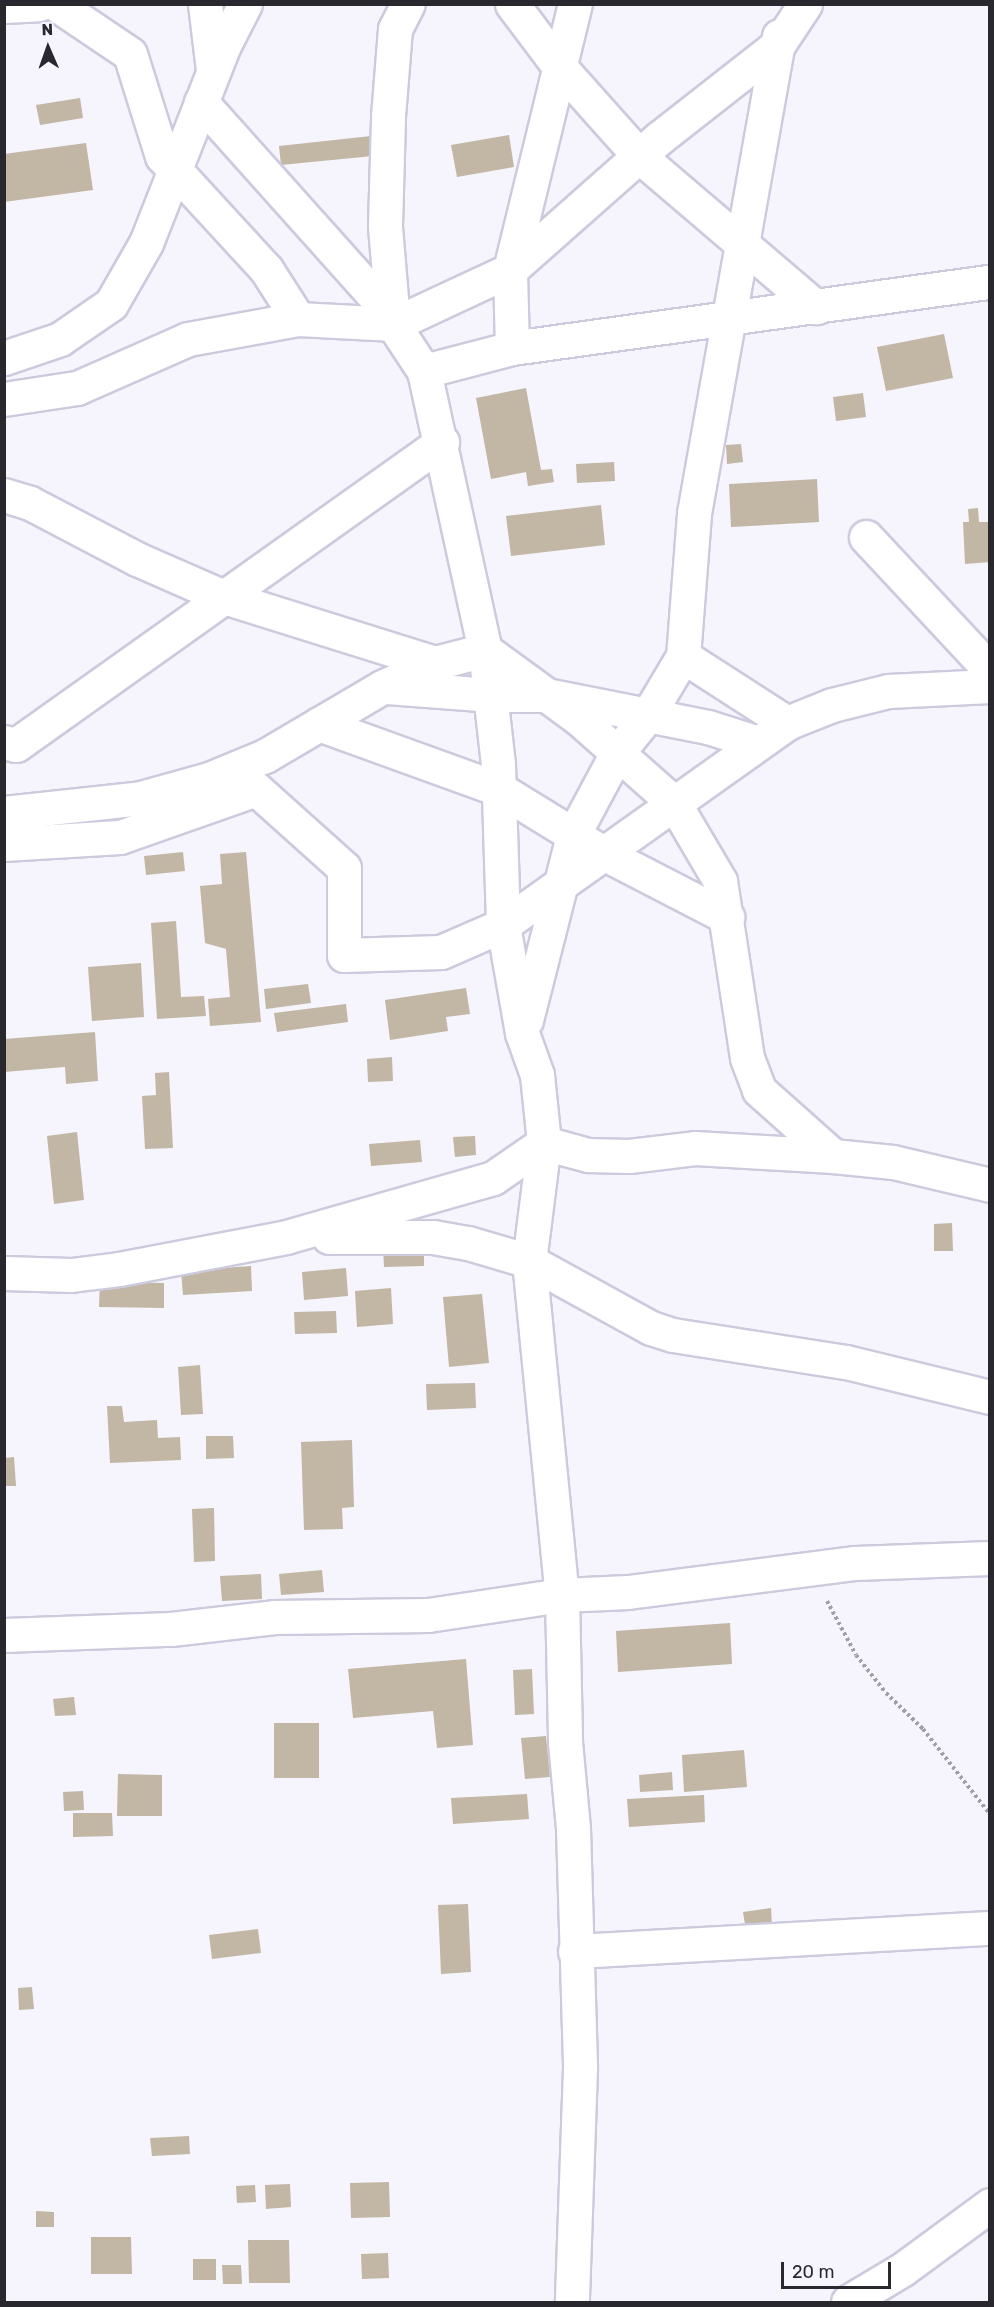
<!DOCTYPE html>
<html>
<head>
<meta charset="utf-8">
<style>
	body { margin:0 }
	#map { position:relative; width:994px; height:2307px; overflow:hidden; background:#f6f5fd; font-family:Rubik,sans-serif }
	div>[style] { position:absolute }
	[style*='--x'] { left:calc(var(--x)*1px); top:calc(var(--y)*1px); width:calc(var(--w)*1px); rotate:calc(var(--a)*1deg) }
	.building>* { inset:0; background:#c2b6a5 }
	.path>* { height:4px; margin-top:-2px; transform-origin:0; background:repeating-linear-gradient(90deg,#a09fa7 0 3px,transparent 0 6px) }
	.roads { filter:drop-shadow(2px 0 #cdcade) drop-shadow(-2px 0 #cdcade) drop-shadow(0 2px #cdcade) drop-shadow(0 -2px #cdcade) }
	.minor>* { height:33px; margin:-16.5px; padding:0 16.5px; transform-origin:16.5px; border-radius:16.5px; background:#fff }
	span { translate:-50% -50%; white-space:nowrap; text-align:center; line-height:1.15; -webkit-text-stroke:5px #f6f5fd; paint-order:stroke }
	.frame { position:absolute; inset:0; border:6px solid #29282f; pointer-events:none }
	.north { position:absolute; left:18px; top:18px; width:60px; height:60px; -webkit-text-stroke:4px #f6f5fd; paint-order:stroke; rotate:358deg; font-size:16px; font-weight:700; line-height:24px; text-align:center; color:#29282f }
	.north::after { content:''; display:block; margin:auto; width:21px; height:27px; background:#29282f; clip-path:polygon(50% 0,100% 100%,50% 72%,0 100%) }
	.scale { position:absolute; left:781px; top:2262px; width:110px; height:27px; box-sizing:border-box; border:3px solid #29282f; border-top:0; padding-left:8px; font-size:18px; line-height:21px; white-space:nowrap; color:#29282f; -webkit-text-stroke:4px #f6f5fd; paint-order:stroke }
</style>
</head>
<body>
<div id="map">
	<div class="building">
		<i style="clip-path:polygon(80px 98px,83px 118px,40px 125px,36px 105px)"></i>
		<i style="clip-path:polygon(509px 135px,514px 167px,457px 177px,451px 145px)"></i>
		<i style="clip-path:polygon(371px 136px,373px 156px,281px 165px,279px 146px)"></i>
		<i style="clip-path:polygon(86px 143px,93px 190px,4px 202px,4px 154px)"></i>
		<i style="clip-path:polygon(944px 334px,953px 378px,886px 391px,877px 347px)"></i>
		<i style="clip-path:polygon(526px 388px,541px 470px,552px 469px,554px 482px,528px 486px,526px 472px,491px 479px,476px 398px)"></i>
		<i style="clip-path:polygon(863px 393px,866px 417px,836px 421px,833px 397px)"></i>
		<i style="clip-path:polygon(741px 444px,743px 462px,727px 464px,726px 445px)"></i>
		<i style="clip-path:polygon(614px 462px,615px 481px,577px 483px,576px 464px)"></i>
		<i style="clip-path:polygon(817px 479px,819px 522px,731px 527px,729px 484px)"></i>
		<i style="clip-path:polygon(601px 505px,605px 545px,511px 556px,506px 516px)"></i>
		<i style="clip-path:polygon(978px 508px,979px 522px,990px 522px,990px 562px,965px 564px,963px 522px,969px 522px,968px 509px)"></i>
		<i style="clip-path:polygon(183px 852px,185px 871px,146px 875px,144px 856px)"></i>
		<i style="clip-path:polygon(246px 852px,261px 1022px,210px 1026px,208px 999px,230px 997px,226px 949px,205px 943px,200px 886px,222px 884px,220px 854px)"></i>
		<i style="clip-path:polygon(176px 921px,181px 997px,204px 996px,206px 1016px,157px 1019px,151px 923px)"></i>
		<i style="clip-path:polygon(141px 963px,144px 1017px,92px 1021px,88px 967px)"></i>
		<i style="clip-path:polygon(308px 984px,311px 1003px,266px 1009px,264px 989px)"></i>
		<i style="clip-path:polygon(466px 988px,470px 1014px,446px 1017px,448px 1031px,390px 1040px,385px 1000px)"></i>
		<i style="clip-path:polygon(346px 1004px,348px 1022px,277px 1032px,274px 1013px)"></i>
		<i style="clip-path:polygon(95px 1032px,98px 1081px,66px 1084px,65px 1067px,4px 1072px,4px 1039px)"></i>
		<i style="clip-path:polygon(392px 1057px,393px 1081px,368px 1082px,367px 1059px)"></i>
		<i style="clip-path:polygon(169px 1072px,173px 1148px,145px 1149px,142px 1096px,156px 1095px,155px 1073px)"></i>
		<i style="clip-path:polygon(77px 1132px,84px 1200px,54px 1204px,47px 1136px)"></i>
		<i style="clip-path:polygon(475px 1136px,476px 1155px,455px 1157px,453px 1137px)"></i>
		<i style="clip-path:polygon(420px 1140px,422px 1162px,371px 1166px,369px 1144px)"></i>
		<i style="clip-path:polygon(952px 1223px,953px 1251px,934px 1251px,934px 1224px)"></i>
		<i style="clip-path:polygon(424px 1245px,424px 1266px,384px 1267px,383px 1246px)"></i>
		<i style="clip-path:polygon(251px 1266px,252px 1291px,183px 1295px,181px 1271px)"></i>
		<i style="clip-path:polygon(346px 1268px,348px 1296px,304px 1300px,302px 1272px)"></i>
		<i style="clip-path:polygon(100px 1282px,164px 1283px,164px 1308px,99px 1307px)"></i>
		<i style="clip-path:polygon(391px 1288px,393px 1324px,357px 1327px,355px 1291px)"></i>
		<i style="clip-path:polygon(482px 1294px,489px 1363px,449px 1367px,443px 1297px)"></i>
		<i style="clip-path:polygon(336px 1311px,337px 1333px,295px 1334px,294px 1312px)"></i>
		<i style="clip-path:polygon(200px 1365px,203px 1414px,181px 1415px,178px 1367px)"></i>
		<i style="clip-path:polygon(475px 1383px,476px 1408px,427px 1410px,426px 1384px)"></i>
		<i style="clip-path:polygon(107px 1406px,122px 1406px,124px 1422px,157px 1420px,158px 1438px,180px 1437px,181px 1460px,110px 1463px)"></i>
		<i style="clip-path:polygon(206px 1436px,233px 1436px,234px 1458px,206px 1459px)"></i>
		<i style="clip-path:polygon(352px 1440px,354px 1507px,342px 1508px,343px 1529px,304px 1530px,301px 1442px)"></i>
		<i style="clip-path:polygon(14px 1457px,16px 1486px,4px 1486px,4px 1458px)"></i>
		<i style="clip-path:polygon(214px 1508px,215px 1561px,194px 1562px,192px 1509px)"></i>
		<i style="clip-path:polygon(322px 1570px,324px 1592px,281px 1595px,279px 1574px)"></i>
		<i style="clip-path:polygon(261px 1574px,262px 1599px,222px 1601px,220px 1576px)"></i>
		<i style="clip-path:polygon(730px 1623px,732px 1664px,618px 1672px,616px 1631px)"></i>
		<i style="clip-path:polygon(466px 1659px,473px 1745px,437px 1748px,433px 1711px,353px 1718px,348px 1669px)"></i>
		<i style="clip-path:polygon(532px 1669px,534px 1714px,515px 1715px,513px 1670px)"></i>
		<i style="clip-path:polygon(74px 1697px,76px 1715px,55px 1716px,53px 1699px)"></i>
		<i style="clip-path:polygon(274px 1723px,319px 1723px,319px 1778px,274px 1778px)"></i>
		<i style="clip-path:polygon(546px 1736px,550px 1777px,525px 1779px,521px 1738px)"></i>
		<i style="clip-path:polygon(744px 1750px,747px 1787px,684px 1792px,682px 1755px)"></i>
		<i style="clip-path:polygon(672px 1772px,673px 1790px,640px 1792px,639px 1775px)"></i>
		<i style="clip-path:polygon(118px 1774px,162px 1775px,162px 1816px,117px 1816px)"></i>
		<i style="clip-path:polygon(83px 1791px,84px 1810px,64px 1811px,63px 1792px)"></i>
		<i style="clip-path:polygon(527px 1794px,529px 1819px,453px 1824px,451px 1798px)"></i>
		<i style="clip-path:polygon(704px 1795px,705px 1822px,629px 1827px,627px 1799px)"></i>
		<i style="clip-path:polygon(73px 1813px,112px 1813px,113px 1836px,73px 1837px)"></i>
		<i style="clip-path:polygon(468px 1904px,471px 1972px,441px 1974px,438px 1905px)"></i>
		<i style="clip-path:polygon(771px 1908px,772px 1927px,746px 1931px,743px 1912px)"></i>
		<i style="clip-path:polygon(258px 1929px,261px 1953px,212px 1959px,209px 1935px)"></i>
		<i style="clip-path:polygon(32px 1987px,34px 2009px,19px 2010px,18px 1988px)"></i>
		<i style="clip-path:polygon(189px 2136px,190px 2154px,152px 2156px,150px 2138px)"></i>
		<i style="clip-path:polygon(389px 2182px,390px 2217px,351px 2218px,350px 2183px)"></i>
		<i style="clip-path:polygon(290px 2184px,291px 2207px,266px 2209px,265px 2185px)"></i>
		<i style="clip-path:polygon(255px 2185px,256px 2202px,237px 2203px,236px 2186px)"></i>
		<i style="clip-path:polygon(36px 2211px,54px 2212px,54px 2227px,36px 2227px)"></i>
		<i style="clip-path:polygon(91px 2237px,131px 2237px,132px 2274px,91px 2274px)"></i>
		<i style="clip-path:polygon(248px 2240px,289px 2240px,290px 2283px,249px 2283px)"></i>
		<i style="clip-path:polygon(388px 2253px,389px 2278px,362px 2279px,361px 2254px)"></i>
		<i style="clip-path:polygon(193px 2259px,216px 2259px,216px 2280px,193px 2280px)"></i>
		<i style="clip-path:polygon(222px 2265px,241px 2265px,242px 2284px,223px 2284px)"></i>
	</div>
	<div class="path">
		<i style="--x:827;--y:1601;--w:61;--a:61.8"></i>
		<i style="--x:856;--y:1655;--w:48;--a:51.7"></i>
		<i style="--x:886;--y:1693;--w:52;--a:44.2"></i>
		<i style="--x:923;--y:1729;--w:108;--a:51.8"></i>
	</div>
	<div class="roads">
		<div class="minor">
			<i style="--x:56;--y:4;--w:89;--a:34"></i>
			<i style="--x:130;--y:54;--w:107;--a:72.6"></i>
			<i style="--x:162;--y:156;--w:154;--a:47.4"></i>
			<i style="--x:266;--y:269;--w:59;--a:57.4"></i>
			<i style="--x:298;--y:319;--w:96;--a:3"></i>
			<i style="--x:394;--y:324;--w:128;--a:-25"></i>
			<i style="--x:510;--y:270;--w:198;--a:-41.5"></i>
			<i style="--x:658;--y:139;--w:152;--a:-38.1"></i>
			<i style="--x:778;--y:45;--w:49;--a:-56.6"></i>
			<i style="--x:205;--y:4;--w:66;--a:83.1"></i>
			<i style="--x:512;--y:4;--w:76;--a:53"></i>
			<i style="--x:558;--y:65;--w:122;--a:48.3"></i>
			<i style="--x:639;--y:156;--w:233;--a:40.5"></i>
			<i style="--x:4;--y:6;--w:35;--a:-3"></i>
			<i style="--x:779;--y:36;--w:485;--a:100.1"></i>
			<i style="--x:694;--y:514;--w:142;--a:94.4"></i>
			<i style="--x:683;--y:656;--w:124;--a:32.8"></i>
			<i style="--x:201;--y:102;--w:263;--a:48.2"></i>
			<i style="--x:376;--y:298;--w:87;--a:56.7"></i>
			<i style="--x:424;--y:371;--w:286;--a:77.7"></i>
			<i style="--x:485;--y:650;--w:115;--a:83.5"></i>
			<i style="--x:498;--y:764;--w:161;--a:88.2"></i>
			<i style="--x:503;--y:925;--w:110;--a:80"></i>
			<i style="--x:522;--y:1033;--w:45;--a:70.3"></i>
			<i style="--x:537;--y:1075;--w:68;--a:84.1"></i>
			<i style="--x:544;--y:1143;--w:119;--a:97.2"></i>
			<i style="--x:529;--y:1261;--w:336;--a:84.4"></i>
			<i style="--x:562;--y:1595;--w:147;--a:88.8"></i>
			<i style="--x:565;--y:1742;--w:86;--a:84.7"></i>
			<i style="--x:573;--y:1828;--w:240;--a:88.3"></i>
			<i style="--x:580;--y:2068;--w:234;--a:92"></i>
			<i style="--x:393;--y:322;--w:96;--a:-94.8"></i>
			<i style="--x:385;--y:226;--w:110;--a:-88.4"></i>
			<i style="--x:388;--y:116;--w:87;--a:-85.4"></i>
			<i style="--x:395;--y:29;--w:28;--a:-63"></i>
			<i style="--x:512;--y:348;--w:78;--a:-91.5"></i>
			<i style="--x:510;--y:270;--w:274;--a:-76.3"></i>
			<i style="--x:4;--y:358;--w:59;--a:-18.7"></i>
			<i style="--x:60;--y:339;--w:62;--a:-34.5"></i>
			<i style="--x:111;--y:304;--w:70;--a:-60.2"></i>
			<i style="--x:146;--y:243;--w:213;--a:-68.5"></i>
			<i style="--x:224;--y:45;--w:46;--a:-62.9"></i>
			<i style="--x:424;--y:371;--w:91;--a:-14.6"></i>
			<i style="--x:512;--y:348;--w:483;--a:-7.9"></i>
			<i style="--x:4;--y:399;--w:74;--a:-8.6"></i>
			<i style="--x:77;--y:388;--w:121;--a:-23.8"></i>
			<i style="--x:188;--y:339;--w:112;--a:-10.3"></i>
			<i style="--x:4;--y:495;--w:27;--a:17"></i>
			<i style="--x:30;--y:503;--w:121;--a:27.6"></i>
			<i style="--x:137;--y:559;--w:95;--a:23.6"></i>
			<i style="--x:224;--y:597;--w:221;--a:17.4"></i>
			<i style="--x:866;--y:537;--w:182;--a:47"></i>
			<i style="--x:387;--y:687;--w:103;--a:4.4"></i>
			<i style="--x:490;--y:695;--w:56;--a:0"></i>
			<i style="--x:546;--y:695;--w:165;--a:11.2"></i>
			<i style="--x:708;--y:727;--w:52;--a:17.7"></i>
			<i style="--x:319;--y:724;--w:191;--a:19.9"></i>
			<i style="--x:499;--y:789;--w:122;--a:31.6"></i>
			<i style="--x:603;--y:853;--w:140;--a:27.3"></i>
			<i style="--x:4;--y:742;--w:12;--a:14"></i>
			<i style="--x:16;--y:745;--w:523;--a:-35.42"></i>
			<i style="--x:4;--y:813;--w:138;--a:-6.2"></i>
			<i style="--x:141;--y:798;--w:71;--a:-15.6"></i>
			<i style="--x:209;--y:779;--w:61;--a:-22.3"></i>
			<i style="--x:265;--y:756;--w:136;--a:-30.5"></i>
			<i style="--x:382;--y:687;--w:58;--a:-24.4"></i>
			<i style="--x:435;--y:663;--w:52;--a:-14.6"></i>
			<i style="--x:485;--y:650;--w:115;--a:36.2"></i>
			<i style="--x:578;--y:718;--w:128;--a:41.5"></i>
			<i style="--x:674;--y:803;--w:91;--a:59.5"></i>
			<i style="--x:720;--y:881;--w:179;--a:81.3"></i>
			<i style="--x:747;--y:1058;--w:34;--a:69"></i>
			<i style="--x:759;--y:1090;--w:99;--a:41.7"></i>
			<i style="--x:4;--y:844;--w:116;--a:-3.5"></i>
			<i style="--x:120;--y:837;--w:144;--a:-19.4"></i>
			<i style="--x:256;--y:789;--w:118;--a:41.9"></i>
			<i style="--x:344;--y:868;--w:87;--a:90"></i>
			<i style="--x:344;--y:955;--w:97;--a:-1.8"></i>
			<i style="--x:441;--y:952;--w:68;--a:-23.5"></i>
			<i style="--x:503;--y:925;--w:349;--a:-35.4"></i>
			<i style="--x:787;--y:723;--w:48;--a:-21.8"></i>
			<i style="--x:832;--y:705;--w:58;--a:-14"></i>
			<i style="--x:888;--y:691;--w:102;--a:-2.8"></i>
			<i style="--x:526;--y:1020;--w:191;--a:-75.7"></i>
			<i style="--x:573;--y:835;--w:93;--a:-61.8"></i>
			<i style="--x:617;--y:753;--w:49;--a:-50.8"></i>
			<i style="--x:648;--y:715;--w:69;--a:-59.3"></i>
			<i style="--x:329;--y:1237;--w:104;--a:0"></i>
			<i style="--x:433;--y:1237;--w:36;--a:10"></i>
			<i style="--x:468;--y:1243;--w:64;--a:16.4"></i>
			<i style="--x:529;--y:1261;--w:139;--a:28.8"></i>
			<i style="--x:651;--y:1328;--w:23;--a:18"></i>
			<i style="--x:673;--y:1335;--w:175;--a:8.9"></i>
			<i style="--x:846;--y:1362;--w:148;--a:13.7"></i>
			<i style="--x:4;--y:1273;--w:67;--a:1.7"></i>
			<i style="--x:71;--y:1275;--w:48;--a:-7.1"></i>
			<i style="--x:119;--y:1269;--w:170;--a:-10.8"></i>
			<i style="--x:286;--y:1237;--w:215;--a:-15.9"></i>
			<i style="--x:493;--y:1178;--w:62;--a:-34.5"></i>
			<i style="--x:544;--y:1143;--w:46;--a:15.3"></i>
			<i style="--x:588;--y:1155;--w:41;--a:1.4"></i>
			<i style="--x:629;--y:1156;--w:66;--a:-6.9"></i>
			<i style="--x:695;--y:1148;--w:138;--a:3.3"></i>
			<i style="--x:833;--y:1156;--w:60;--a:5.7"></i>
			<i style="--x:893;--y:1162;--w:100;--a:13.3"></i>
			<i style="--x:4;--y:1635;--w:167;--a:-2.1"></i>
			<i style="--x:171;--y:1629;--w:104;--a:-6.6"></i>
			<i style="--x:274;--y:1617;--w:154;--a:-0.7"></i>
			<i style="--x:428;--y:1615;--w:135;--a:-8.5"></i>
			<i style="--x:562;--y:1595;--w:66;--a:-2.6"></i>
			<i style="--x:628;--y:1592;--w:229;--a:-7.3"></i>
			<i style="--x:855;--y:1563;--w:135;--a:-2.1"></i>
			<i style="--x:575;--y:1951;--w:416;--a:-3.2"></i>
			<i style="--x:848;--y:2302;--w:64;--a:-31"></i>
			<i style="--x:903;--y:2269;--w:108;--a:-36.3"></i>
		</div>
	</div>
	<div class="frame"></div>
	<div class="north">N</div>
	<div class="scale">20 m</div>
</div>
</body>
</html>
